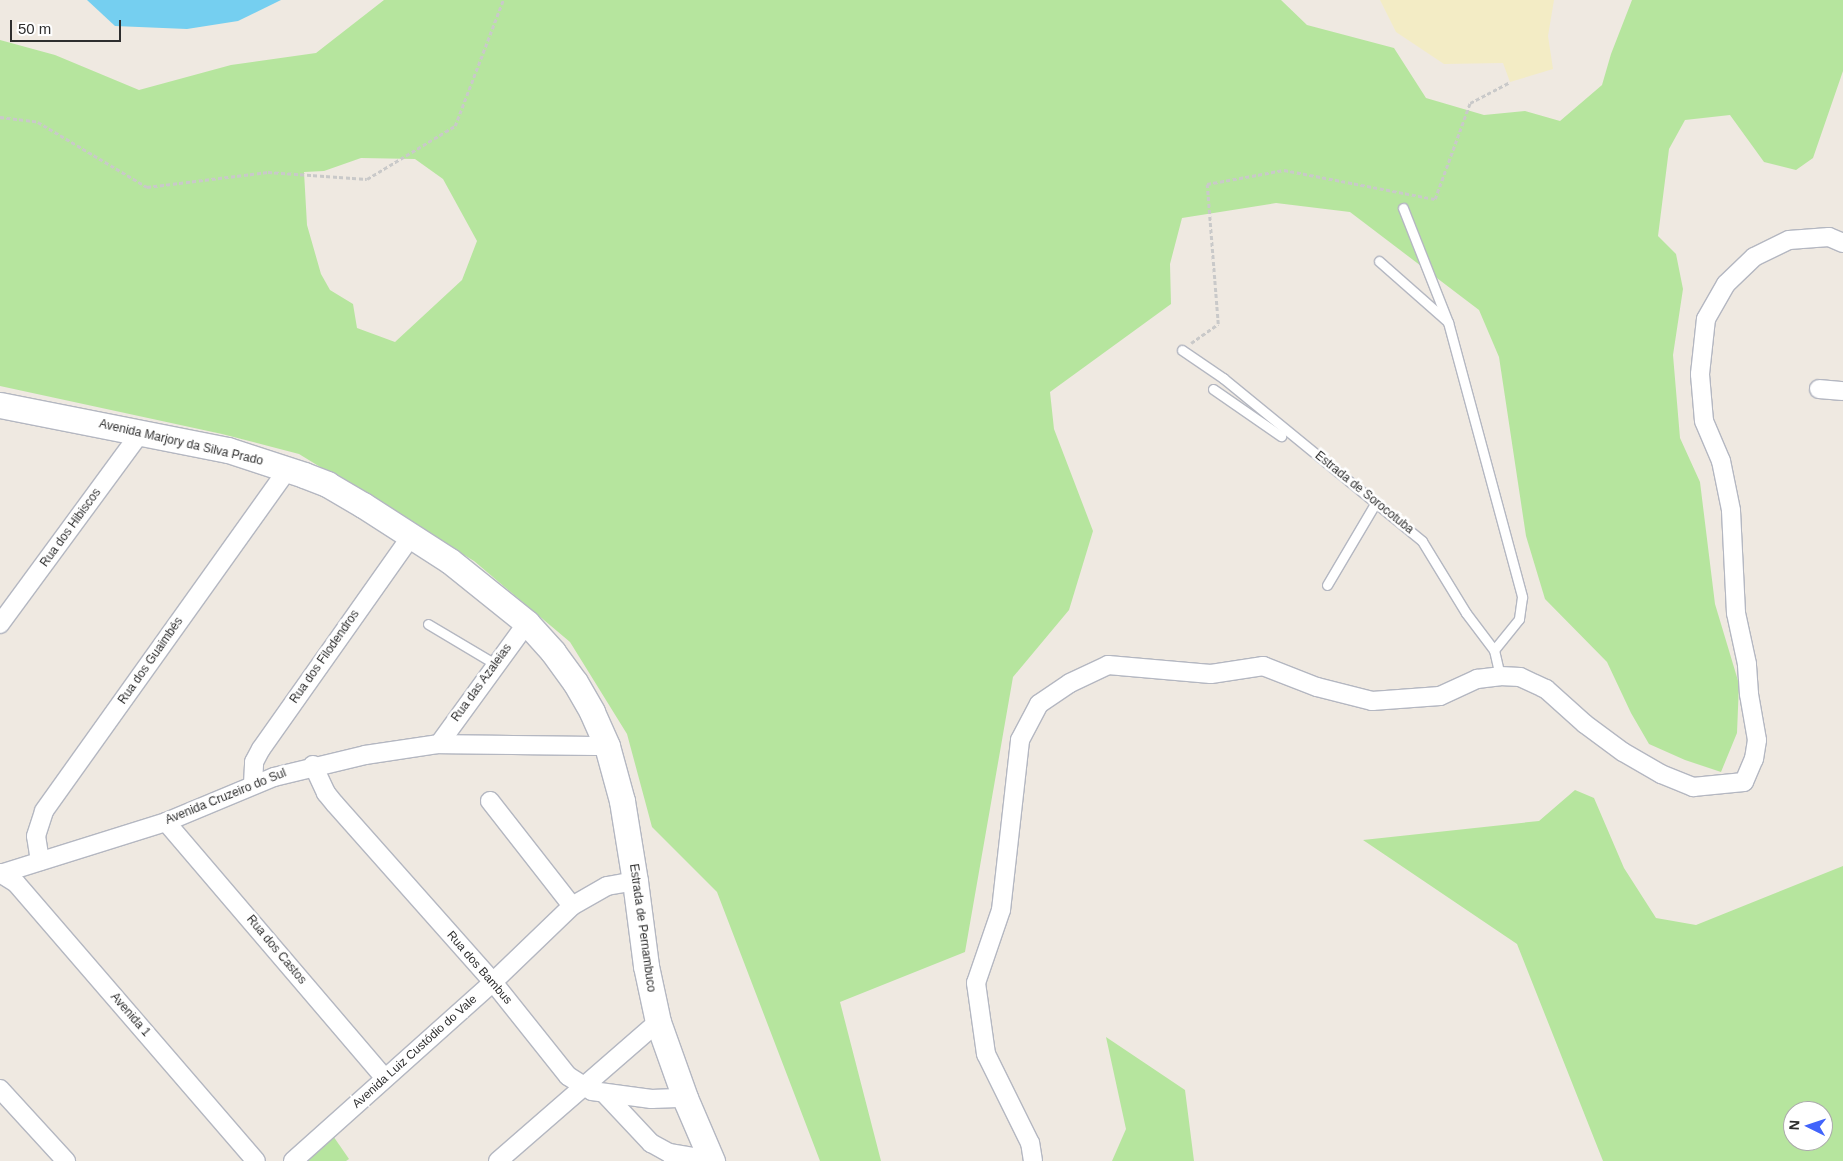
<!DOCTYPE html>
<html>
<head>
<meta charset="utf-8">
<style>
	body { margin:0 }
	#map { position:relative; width:1843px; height:1161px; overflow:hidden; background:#efe9e1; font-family:Arial,sans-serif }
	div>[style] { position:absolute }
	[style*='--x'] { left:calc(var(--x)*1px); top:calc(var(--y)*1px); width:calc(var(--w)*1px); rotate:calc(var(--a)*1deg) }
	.green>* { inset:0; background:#b6e59e }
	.sand>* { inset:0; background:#f3ecc5 }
	.water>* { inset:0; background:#75cff0 }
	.path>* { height:2.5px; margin-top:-1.25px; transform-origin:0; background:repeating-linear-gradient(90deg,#c9c9c9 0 4px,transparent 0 6.5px) }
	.roads { filter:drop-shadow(1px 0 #b4b7c1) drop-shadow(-1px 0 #b4b7c1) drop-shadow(0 1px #b4b7c1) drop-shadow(0 -1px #b4b7c1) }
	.lane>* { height:9px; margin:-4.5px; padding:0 4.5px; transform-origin:4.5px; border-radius:4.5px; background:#fff }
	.street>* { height:18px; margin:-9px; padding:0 9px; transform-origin:9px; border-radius:9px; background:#fff }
	.secondary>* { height:25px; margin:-12.5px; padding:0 12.5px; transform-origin:12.5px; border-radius:12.5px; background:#fff }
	span { translate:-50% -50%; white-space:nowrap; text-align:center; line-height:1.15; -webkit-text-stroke:5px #fff; paint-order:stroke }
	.street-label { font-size:12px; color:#2e2e2e }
	.north { position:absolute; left:1783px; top:1101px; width:50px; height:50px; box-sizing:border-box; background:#fff; border:1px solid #ababab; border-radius:50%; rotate:274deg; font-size:14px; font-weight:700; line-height:20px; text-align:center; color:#2e2e2e }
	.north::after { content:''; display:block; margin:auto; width:18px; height:22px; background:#4264fb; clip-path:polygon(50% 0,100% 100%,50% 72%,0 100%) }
	.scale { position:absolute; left:10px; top:20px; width:111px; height:22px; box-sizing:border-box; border:2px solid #2e2e2e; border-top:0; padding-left:6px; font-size:15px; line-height:18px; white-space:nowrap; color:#2e2e2e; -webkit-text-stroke:4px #fff; paint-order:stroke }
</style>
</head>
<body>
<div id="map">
	<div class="green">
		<i style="clip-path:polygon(evenodd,384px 0,1281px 0,1307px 25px,1394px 48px,1426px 98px,1484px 115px,1525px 111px,1560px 121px,1602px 85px,1611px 54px,1632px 0,1843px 0,1843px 71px,1813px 158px,1796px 170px,1764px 162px,1730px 115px,1685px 120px,1669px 149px,1658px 236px,1676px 254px,1683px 289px,1673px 355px,1680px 438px,1700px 482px,1715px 604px,1739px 684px,1737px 733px,1721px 772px,1685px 760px,1649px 744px,1631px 713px,1607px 662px,1545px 599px,1526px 536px,1499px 357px,1479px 310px,1350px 212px,1276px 203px,1182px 218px,1170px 264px,1171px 304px,1050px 392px,1054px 429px,1093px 531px,1069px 610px,1013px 677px,965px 952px,840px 1002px,881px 1161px,820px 1161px,717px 892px,652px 827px,627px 734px,570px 642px,474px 561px,299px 454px,222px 434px,0 386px,0 40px,55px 55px,139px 90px,231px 65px,316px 53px,384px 0,361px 158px,415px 159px,443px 179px,477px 241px,462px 280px,395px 342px,357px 328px,353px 304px,330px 290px,321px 274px,307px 225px,304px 172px,324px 171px,361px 158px)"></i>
		<i style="clip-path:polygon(evenodd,1575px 790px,1594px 798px,1624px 868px,1656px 918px,1696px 925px,1843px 866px,1843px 1161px,1603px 1161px,1517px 944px,1363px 840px,1539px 821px,1575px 790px,1793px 1111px,1823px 1111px,1823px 1141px,1793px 1141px,1793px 1111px)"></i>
		<i style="clip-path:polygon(1106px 1037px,1185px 1090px,1194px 1161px,1112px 1161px,1126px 1129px)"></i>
		<i style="clip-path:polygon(329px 1130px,349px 1159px,346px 1161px,293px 1161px)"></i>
	</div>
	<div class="sand">
		<i style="clip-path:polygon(1380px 0,1554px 0,1548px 36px,1553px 69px,1510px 82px,1503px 63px,1444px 64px,1396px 32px)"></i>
	</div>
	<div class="water">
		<i style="clip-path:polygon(87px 0,281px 0,238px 21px,187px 29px,115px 26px)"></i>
	</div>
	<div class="path">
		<i style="--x:0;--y:117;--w:38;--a:7"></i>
		<i style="--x:38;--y:122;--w:127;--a:30.8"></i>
		<i style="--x:147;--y:187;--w:122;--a:-7.1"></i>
		<i style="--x:268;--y:172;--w:99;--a:4"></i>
		<i style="--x:367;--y:179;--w:103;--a:-31.1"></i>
		<i style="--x:455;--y:126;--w:135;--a:-69.1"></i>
		<i style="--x:1191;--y:343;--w:33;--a:-35"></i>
		<i style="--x:1218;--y:324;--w:140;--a:-94.5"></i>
		<i style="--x:1207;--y:184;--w:78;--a:-10.3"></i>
		<i style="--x:1284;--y:170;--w:154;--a:10.9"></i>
		<i style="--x:1435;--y:199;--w:102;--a:-70"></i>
		<i style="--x:1470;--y:103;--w:45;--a:-27.7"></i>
	</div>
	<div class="roads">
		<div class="lane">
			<i style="--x:1403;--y:208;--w:123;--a:68.5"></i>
			<i style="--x:1448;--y:322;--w:285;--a:74.9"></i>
			<i style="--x:1522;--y:597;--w:22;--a:98"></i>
			<i style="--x:1519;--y:619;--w:40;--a:129"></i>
			<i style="--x:1379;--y:261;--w:89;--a:41.4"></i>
			<i style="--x:1182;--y:350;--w:50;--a:34.3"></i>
			<i style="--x:1223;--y:378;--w:257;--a:39.3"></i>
			<i style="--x:1422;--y:541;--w:84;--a:58.6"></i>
			<i style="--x:1466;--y:613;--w:46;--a:52.9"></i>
			<i style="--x:1494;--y:650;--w:27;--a:77"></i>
			<i style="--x:1213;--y:389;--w:83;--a:34.7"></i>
			<i style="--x:1327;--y:585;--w:96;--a:-59.4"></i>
			<i style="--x:428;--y:624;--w:78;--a:30.8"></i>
		</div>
		<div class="street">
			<i style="--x:1819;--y:389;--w:24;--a:5"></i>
			<i style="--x:0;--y:624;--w:238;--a:-53.7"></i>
			<i style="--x:439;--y:744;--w:150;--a:-54"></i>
			<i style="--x:313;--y:765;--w:31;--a:65"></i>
			<i style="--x:326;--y:793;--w:14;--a:51"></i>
			<i style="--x:335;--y:804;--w:238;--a:48.4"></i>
			<i style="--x:493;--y:982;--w:120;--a:51.4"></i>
			<i style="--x:568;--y:1076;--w:28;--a:32"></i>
			<i style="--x:592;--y:1091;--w:60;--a:7.7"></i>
			<i style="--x:651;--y:1099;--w:34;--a:-2"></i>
			<i style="--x:253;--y:784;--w:22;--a:-87"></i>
			<i style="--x:254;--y:762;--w:15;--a:-62"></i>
			<i style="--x:261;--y:749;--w:261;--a:-54.8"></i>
			<i style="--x:490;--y:801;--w:133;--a:52"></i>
			<i style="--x:166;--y:822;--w:337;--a:49.5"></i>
			<i style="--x:40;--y:861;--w:25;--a:-99"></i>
			<i style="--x:36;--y:836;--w:26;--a:-72"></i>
			<i style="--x:44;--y:811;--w:420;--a:-54.5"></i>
			<i style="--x:0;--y:873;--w:19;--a:32"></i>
			<i style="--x:16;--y:883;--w:367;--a:49.2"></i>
			<i style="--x:0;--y:874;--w:174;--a:-17.4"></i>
			<i style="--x:166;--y:822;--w:117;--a:-22.6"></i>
			<i style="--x:274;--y:777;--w:94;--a:-13.6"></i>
			<i style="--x:365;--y:755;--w:75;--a:-8.5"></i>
			<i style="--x:439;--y:744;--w:168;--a:0.7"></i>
			<i style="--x:0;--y:1089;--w:98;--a:47.5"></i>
			<i style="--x:604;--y:1093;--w:69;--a:46.8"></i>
			<i style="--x:651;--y:1143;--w:21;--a:29"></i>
			<i style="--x:669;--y:1153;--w:44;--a:9.2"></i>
			<i style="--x:293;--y:1161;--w:268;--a:-41.8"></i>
			<i style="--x:493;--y:982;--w:110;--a:-43.9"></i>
			<i style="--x:572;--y:906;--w:40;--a:-29.7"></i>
			<i style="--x:607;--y:886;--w:28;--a:-10"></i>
			<i style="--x:498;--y:1161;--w:212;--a:-41"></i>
			<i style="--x:1033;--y:1161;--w:18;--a:-99"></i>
			<i style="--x:1030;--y:1143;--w:99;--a:-116.3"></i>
			<i style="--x:986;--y:1054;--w:72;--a:-98"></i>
			<i style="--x:976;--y:983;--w:77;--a:-71.1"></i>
			<i style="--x:1001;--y:910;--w:171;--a:-83.6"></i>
			<i style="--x:1020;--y:740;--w:41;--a:-62.2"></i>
			<i style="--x:1039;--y:704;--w:37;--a:-34"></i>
			<i style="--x:1070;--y:683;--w:42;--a:-25.3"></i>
			<i style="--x:1108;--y:665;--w:103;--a:5"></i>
			<i style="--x:1211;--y:674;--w:53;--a:-8.7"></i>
			<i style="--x:1263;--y:666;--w:58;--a:21.3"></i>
			<i style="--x:1317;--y:687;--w:57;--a:14.3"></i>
			<i style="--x:1372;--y:701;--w:68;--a:-4.2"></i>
			<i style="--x:1440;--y:696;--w:41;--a:-24.7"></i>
			<i style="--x:1477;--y:679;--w:23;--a:-7"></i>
			<i style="--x:1500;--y:676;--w:20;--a:3"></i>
			<i style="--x:1520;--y:677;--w:29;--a:25"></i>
			<i style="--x:1546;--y:689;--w:52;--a:41.9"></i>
			<i style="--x:1585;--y:724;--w:47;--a:36.4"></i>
			<i style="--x:1623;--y:752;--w:44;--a:30.1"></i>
			<i style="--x:1661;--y:774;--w:35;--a:22"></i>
			<i style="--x:1693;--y:787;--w:51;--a:-5.6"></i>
			<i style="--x:1744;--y:782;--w:25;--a:-67"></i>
			<i style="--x:1754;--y:759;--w:19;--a:-81"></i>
			<i style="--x:1757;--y:740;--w:47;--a:-99.9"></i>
			<i style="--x:1749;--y:694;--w:30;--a:-94"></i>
			<i style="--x:1747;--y:664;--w:52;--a:-102.2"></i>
			<i style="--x:1736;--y:613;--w:103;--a:-92.8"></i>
			<i style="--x:1731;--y:510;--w:50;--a:-101.5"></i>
			<i style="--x:1721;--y:461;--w:43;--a:-113"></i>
			<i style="--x:1704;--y:421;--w:47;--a:-94.9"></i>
			<i style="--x:1700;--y:374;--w:55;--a:-83.8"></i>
			<i style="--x:1706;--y:319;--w:40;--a:-60.3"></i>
			<i style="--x:1726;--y:284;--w:39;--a:-44"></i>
			<i style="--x:1754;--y:257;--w:39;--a:-26"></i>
			<i style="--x:1789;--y:240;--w:40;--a:-4.3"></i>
			<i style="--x:1829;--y:237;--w:15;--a:23"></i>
		</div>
		<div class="secondary">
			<i style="--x:0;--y:405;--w:232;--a:11.2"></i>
			<i style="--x:228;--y:450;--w:80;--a:18.2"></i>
			<i style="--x:304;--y:475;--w:25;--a:21"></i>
			<i style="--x:327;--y:484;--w:42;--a:30.3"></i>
			<i style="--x:363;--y:505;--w:103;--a:32.8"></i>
			<i style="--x:450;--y:561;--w:99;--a:38.8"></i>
			<i style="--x:527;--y:623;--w:39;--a:48"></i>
			<i style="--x:553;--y:652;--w:37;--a:54"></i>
			<i style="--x:575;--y:682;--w:34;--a:60"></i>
			<i style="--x:592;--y:712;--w:37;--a:66"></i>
			<i style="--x:607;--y:746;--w:57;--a:74.7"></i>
			<i style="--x:622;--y:801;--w:81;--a:80.8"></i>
			<i style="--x:635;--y:881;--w:86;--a:82.6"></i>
			<i style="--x:646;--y:966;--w:57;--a:77.9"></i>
			<i style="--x:658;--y:1022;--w:81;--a:70.4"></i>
			<i style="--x:685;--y:1098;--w:69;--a:66.8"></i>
		</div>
	</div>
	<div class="street-label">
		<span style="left:181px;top:443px;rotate:13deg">Avenida Marjory da Silva Prado</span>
		<span style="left:1364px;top:493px;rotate:39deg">Estrada de Sorocotuba</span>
		<span style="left:71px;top:528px;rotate:-54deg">Rua dos Hibiscos</span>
		<span style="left:325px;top:657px;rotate:-55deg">Rua dos Filodendros</span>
		<span style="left:151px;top:661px;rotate:-55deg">Rua dos Guaimbés</span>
		<span style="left:482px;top:683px;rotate:-54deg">Rua das Azaleias</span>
		<span style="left:226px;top:797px;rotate:-22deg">Avenida Cruzeiro do Sul</span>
		<span style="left:642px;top:928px;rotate:82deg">Estrada de Pernambuco</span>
		<span style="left:276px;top:950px;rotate:50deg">Rua dos Castos</span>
		<span style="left:479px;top:968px;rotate:49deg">Rua dos Bambus</span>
		<span style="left:130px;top:1015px;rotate:49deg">Avenida 1</span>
		<span style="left:415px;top:1052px;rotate:-42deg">Avenida Luiz Custódio do Vale</span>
	</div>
	<div class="north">N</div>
	<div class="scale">50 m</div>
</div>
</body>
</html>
